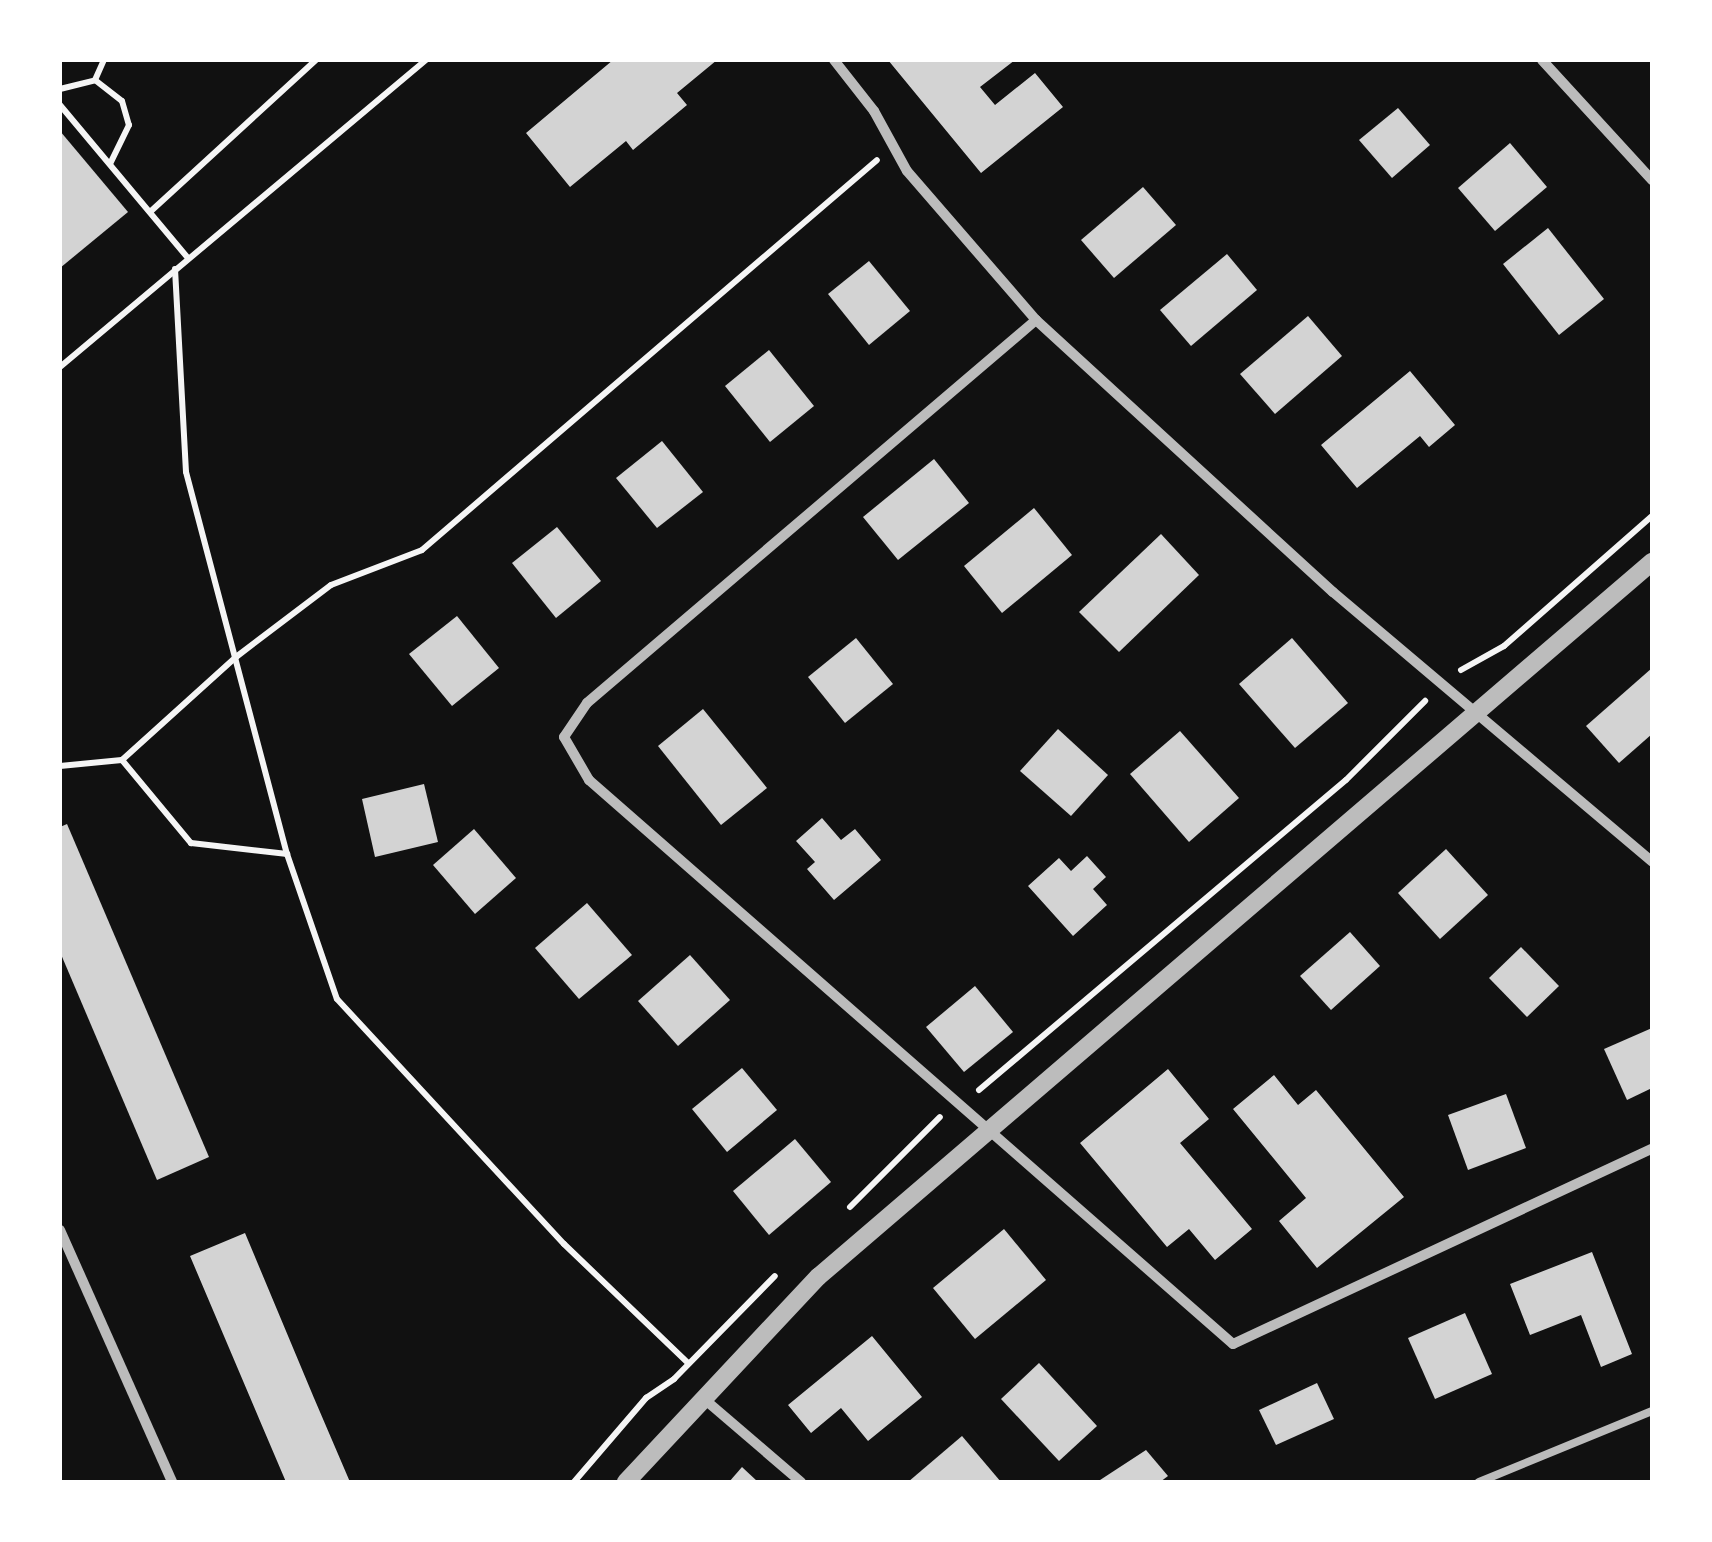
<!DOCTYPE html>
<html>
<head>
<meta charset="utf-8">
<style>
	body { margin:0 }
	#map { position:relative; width:1712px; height:1542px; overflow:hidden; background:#111; font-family:Mulish,sans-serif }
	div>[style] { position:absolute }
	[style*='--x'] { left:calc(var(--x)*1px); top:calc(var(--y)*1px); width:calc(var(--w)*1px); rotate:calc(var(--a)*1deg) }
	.building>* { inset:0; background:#d3d3d3 }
	.path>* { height:6px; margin:-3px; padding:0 3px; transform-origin:3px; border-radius:3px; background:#f5f5f5 }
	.service>* { height:8px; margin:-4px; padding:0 4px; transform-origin:4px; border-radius:4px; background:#bcbcbc }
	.minor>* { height:10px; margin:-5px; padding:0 5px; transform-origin:5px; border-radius:5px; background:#bcbcbc }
	.tertiary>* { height:18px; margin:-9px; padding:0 9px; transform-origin:9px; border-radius:9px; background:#bcbcbc }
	span { translate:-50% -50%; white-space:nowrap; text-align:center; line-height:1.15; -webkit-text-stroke:8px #fff; paint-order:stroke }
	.frame { position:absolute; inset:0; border:62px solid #fff; pointer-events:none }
</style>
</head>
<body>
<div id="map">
	<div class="building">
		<i style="clip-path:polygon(613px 60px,717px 60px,677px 93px,687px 105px,633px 150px,626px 141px,570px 187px,526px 133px)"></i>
		<i style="clip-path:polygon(888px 60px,1015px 60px,980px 87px,995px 105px,1035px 73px,1063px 107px,981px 173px)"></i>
		<i style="clip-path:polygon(1398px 108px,1430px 145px,1392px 178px,1359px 140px)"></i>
		<i style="clip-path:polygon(60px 131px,128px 212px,60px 268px)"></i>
		<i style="clip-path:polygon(1510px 143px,1547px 187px,1495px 231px,1458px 188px)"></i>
		<i style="clip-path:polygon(1143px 187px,1176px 225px,1114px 278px,1081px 240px)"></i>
		<i style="clip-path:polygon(1548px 228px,1604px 299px,1559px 335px,1503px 264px)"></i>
		<i style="clip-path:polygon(1227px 254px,1257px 290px,1191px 346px,1160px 310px)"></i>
		<i style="clip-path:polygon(869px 261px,910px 311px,869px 345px,828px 294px)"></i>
		<i style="clip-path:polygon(1308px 316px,1342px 356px,1275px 414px,1240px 374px)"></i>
		<i style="clip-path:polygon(769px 350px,814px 406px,770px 442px,725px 386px)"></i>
		<i style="clip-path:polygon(1410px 371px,1455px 425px,1429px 447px,1420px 436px,1357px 488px,1321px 445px)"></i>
		<i style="clip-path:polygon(662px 441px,703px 492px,657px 528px,616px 478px)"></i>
		<i style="clip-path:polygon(934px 459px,969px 503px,898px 560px,863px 517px)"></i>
		<i style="clip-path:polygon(1034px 508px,1072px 555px,1002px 613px,964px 566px)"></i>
		<i style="clip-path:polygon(557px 527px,601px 581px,556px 618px,512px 563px)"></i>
		<i style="clip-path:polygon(1161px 534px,1199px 575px,1119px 652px,1079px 612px)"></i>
		<i style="clip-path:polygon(457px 616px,499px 668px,452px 706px,409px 654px)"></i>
		<i style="clip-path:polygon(856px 638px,893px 684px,845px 723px,808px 677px)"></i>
		<i style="clip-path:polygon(1292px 638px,1348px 703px,1295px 748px,1239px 684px)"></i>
		<i style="clip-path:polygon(1652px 668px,1652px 734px,1619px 763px,1586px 726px)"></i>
		<i style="clip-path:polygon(703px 709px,767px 788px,721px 825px,658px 746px)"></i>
		<i style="clip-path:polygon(1058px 729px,1108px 775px,1071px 816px,1020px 771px)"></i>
		<i style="clip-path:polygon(1180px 731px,1239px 798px,1189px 842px,1130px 774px)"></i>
		<i style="clip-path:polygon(424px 784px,438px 842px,375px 857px,362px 799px)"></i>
		<i style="clip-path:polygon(822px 818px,841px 840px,855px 829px,881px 860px,834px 900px,807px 869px,815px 862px,796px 841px)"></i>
		<i style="clip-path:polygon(67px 824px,209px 1157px,157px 1180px,60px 952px,60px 827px)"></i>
		<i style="clip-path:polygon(474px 829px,516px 878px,475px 914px,433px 865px)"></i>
		<i style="clip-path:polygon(1446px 849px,1488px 895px,1440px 939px,1398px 893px)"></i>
		<i style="clip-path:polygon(1087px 856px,1106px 877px,1093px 889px,1107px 905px,1073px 936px,1028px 886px,1059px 858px,1071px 871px)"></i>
		<i style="clip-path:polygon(587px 903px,632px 955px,579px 999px,535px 948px)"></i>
		<i style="clip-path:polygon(1350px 932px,1380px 966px,1331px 1010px,1300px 976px)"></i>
		<i style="clip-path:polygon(1521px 947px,1559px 986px,1527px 1017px,1489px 978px)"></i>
		<i style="clip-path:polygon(690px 955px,730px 1000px,678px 1046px,638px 1001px)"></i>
		<i style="clip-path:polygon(975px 986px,1013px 1032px,964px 1072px,926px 1027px)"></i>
		<i style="clip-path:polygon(1652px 1028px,1652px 1088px,1627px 1100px,1604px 1049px)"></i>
		<i style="clip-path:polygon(742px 1068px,777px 1110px,727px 1152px,692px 1109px)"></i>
		<i style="clip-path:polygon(1168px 1069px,1209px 1119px,1180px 1143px,1252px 1229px,1215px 1260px,1189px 1229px,1167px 1247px,1080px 1143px)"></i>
		<i style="clip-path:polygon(1274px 1075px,1298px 1105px,1316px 1090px,1404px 1197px,1317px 1268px,1279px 1221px,1306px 1198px,1233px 1109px)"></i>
		<i style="clip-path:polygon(1506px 1094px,1526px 1148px,1468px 1170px,1448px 1115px)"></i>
		<i style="clip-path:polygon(795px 1139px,831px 1182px,769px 1235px,733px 1191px)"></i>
		<i style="clip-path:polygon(1004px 1229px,1046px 1280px,975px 1339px,933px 1288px)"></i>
		<i style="clip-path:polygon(245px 1233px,314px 1398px,350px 1482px,286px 1482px,260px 1421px,190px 1256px)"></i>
		<i style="clip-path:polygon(1592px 1252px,1632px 1354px,1601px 1367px,1581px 1315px,1530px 1335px,1510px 1284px)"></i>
		<i style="clip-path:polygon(1465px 1313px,1492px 1374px,1435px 1399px,1408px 1338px)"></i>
		<i style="clip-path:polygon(872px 1336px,922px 1397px,868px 1441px,841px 1408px,811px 1433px,788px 1405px)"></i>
		<i style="clip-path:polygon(1039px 1363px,1097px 1426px,1059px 1461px,1001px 1399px)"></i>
		<i style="clip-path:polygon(1317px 1383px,1334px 1419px,1276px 1445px,1259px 1410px)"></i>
		<i style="clip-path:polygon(962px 1436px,1001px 1482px,908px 1482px)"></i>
		<i style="clip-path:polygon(1146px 1450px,1168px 1476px,1160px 1482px,1097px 1482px)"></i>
		<i style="clip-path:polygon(742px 1467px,758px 1482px,729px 1482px)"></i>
	</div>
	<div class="path">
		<i style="--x:95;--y:80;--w:22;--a:-66"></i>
		<i style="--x:60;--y:89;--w:36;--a:-14"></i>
		<i style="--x:95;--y:80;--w:34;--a:38"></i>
		<i style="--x:122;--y:101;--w:25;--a:74"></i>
		<i style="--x:129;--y:125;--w:43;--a:116"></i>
		<i style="--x:60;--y:105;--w:199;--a:50.1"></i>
		<i style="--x:150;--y:212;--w:225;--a:-42.5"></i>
		<i style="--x:175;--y:269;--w:203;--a:86.9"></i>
		<i style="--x:186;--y:472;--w:395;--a:75.2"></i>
		<i style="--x:287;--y:854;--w:153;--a:71"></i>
		<i style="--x:337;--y:999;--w:334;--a:47.2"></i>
		<i style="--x:564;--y:1244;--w:172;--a:43.8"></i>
		<i style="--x:60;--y:367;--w:478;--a:-40"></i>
		<i style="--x:1461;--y:670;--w:49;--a:-29.2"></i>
		<i style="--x:1504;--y:646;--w:197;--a:-41.3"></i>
		<i style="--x:122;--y:760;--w:154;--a:-42.1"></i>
		<i style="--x:236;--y:657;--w:119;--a:-37.2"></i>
		<i style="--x:331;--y:585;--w:97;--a:-21"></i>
		<i style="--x:422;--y:550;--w:599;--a:-40.6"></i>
		<i style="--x:60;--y:766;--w:62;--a:-5.5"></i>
		<i style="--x:122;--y:760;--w:108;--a:50.3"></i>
		<i style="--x:191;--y:843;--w:97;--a:6.5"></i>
		<i style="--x:979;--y:1090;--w:480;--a:-40.2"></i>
		<i style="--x:1346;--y:780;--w:112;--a:-45"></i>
		<i style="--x:850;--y:1207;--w:127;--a:-45"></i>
		<i style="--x:574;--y:1482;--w:111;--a:-49.4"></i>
		<i style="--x:646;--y:1398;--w:34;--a:-34"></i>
		<i style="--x:674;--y:1379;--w:144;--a:-45.6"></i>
	</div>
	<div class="service">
		<i style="--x:1479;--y:1482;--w:187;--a:-22.3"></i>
	</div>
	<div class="minor">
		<i style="--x:834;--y:60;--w:65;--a:51.9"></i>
		<i style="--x:874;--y:111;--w:68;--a:61.2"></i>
		<i style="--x:907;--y:171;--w:197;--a:49.1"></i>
		<i style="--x:1036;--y:320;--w:403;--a:42.5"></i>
		<i style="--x:1333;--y:592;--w:418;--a:40.2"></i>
		<i style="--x:1542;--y:60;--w:163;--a:47.5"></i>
		<i style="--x:1036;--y:320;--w:590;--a:139.54"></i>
		<i style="--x:587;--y:703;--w:41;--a:124.1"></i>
		<i style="--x:564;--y:737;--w:50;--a:59.8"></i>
		<i style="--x:589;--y:780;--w:856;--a:41.21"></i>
		<i style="--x:1233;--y:1344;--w:462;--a:-25"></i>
		<i style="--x:60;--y:1230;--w:276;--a:66"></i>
		<i style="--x:703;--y:1398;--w:129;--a:40.6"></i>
	</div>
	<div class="tertiary">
		<i style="--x:626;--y:1482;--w:281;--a:-46.9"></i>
		<i style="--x:818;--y:1277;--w:1099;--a:-40.61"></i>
	</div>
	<div class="frame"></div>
</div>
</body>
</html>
